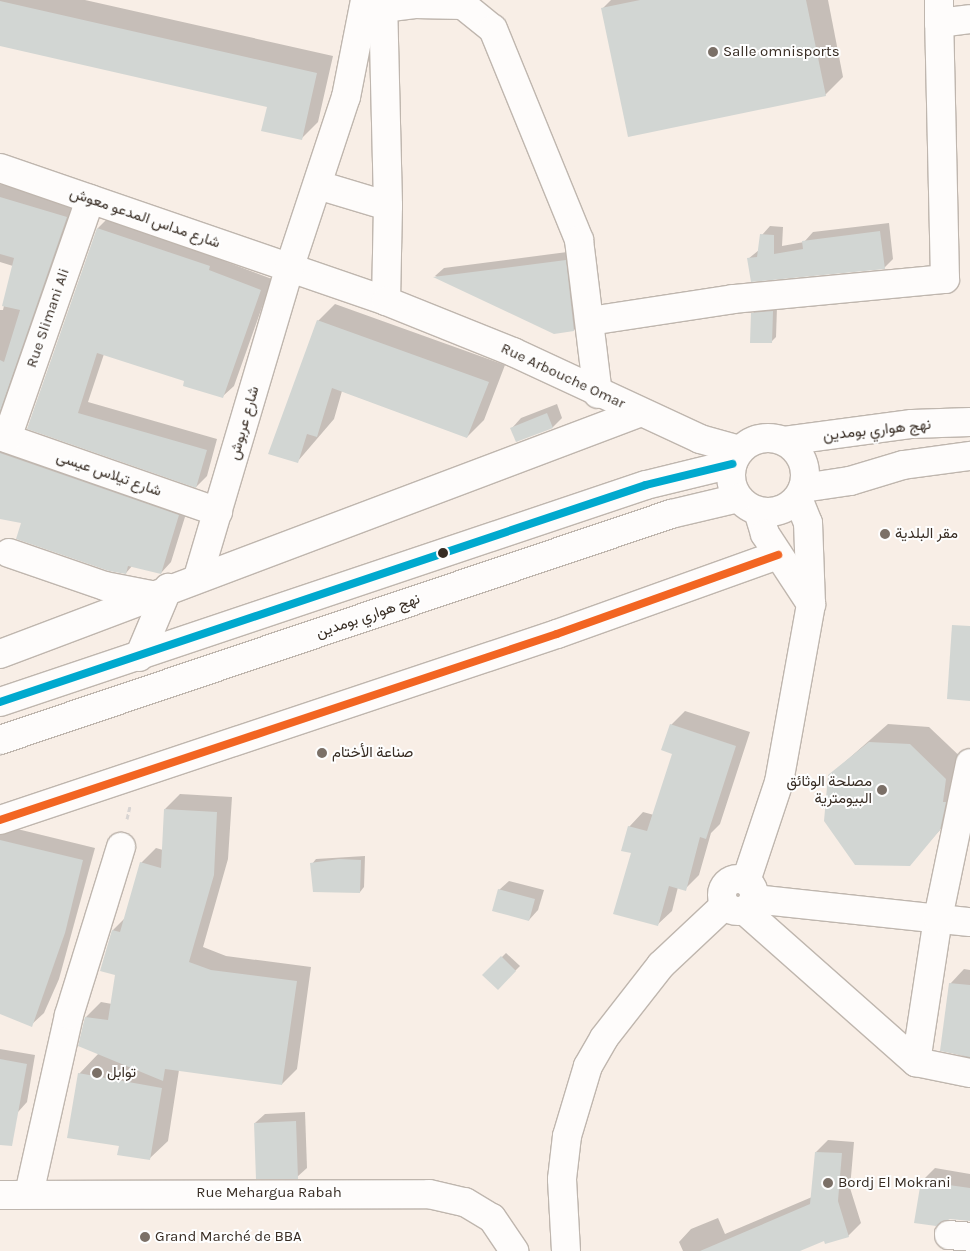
<!DOCTYPE html>
<html>
<head>
<meta charset="utf-8">
<style>
	body { margin:0 }
	#map { position:relative; width:970px; height:1251px; overflow:hidden; background:#f8eee6; font-family:Karla,Vazirmatn,sans-serif }
	div>[style] { position:absolute }
	[style*='--x'] { left:calc(var(--x)*1px); top:calc(var(--y)*1px); width:calc(var(--w)*1px); rotate:calc(var(--a)*1deg) }
	.shadow>* { inset:0; background:#0003 }
	.building>* { inset:0; background:#d2d6d3 }
	.path>* { height:3px; margin-top:-1.5px; transform-origin:0; background:repeating-linear-gradient(90deg,#d8d4d2 0 5px,transparent 0 7.5px) }
	.roads { filter:drop-shadow(1px 0 #bfb6ae) drop-shadow(-1px 0 #bfb6ae) drop-shadow(0 1px #bfb6ae) drop-shadow(0 -1px #bfb6ae) }
	.minor>* { height:28px; margin:-14px; padding:0 14px; transform-origin:14px; border-radius:14px; background:#fefcfb }
	.major>* { height:28px; margin:-14px; padding:0 14px; transform-origin:14px; border-radius:14px; background:#fefcfb }
	.major>.ring { margin:-14px; padding:0; box-sizing:content-box; background:none; border:28px solid #fefcfb; border-radius:50% }
	.bus-1>* { height:8px; margin:-4px; padding:0 4px; transform-origin:4px; border-radius:4px; background:#00a9ce }
	.bus-2>* { height:8px; margin:-4px; padding:0 4px; transform-origin:4px; border-radius:4px; background:#f26522 }
	.dots>* { width:14px; height:14px; translate:-50% -50%; box-sizing:border-box; border:2px solid #fefefe; border-radius:50% }
	span { translate:-50% -50%; white-space:nowrap; text-align:center; line-height:1.15; -webkit-text-stroke:4px #fefefe; paint-order:stroke }
	.poi-label { font-size:15px; color:#372c23 }
	.left { translate:0 -50%; text-align:left }
	.right { translate:-100% -50%; text-align:right }
	.street-label { font-size:15px; color:#372c23 }
</style>
</head>
<body>
<div id="map">
	<div class="shadow">
		<i style="clip-path:polygon(0 0,85px 0,333px 56px,318px 122px,301px 139px,268px 106px,0 45px)"></i>
		<i style="clip-path:polygon(611px 0,828px 0,843px 77px,825px 95px,603px 8px)"></i>
		<i style="clip-path:polygon(0 184px,77px 206px,7px 409px,0 416px,0 310px,3px 310px,13px 266px,0 262px)"></i>
		<i style="clip-path:polygon(109px 217px,220px 255px,219px 259px,272px 279px,234px 386px,223px 396px,186px 380px,104px 354px,88px 402px,217px 439px,207px 476px,196px 487px,28px 428px,98px 228px)"></i>
		<i style="clip-path:polygon(889px 223px,893px 259px,884px 268px,748px 259px,759px 250px,762px 235px,770px 226px,783px 227px,782px 246px,804px 242px,813px 232px)"></i>
		<i style="clip-path:polygon(575px 251px,583px 320px,574px 330px,555px 333px,435px 276px,444px 268px)"></i>
		<i style="clip-path:polygon(335px 304px,505px 365px,484px 420px,467px 437px,342px 391px,334px 419px,298px 461px,318px 321px)"></i>
		<i style="clip-path:polygon(777px 307px,776px 337px,771px 342px,752px 314px,757px 309px)"></i>
		<i style="clip-path:polygon(557px 404px,562px 418px,553px 427px,512px 428px,521px 418px)"></i>
		<i style="clip-path:polygon(0 436px,189px 504px,171px 562px,161px 573px,132px 566px,126px 573px,23px 522px,0 518px)"></i>
		<i style="clip-path:polygon(685px 711px,750px 732px,720px 824px,711px 833px,699px 875px,685px 889px,678px 887px,672px 911px,657px 925px,632px 852px,629px 827px,643px 812px,654px 815px,674px 753px,671px 725px)"></i>
		<i style="clip-path:polygon(888px 724px,929px 727px,968px 764px,958px 810px,909px 864px,829px 776px)"></i>
		<i style="clip-path:polygon(180px 794px,232px 797px,228px 859px,203px 947px,226px 956px,311px 967px,297px 1069px,282px 1084px,179px 1070px,168px 1141px,149px 1159px,120px 1145px,79px 1074px,99px 1053px,86px 1017px,101px 1002px,112px 1004px,116px 974px,113px 930px,125px 918px,141px 863px,156px 848px,163px 850px,165px 809px)"></i>
		<i style="clip-path:polygon(5px 826px,95px 848px,59px 979px,44px 1013px,31px 1025px,0 1012px,0 831px)"></i>
		<i style="clip-path:polygon(365px 856px,364px 887px,360px 892px,312px 864px,316px 859px)"></i>
		<i style="clip-path:polygon(509px 881px,544px 890px,538px 910px,529px 920px,499px 890px)"></i>
		<i style="clip-path:polygon(506px 953px,520px 966px,498px 988px,484px 975px)"></i>
		<i style="clip-path:polygon(964px 969px,970px 970px,970px 1058px,942px 1050px,950px 984px)"></i>
		<i style="clip-path:polygon(0 1049px,35px 1055px,27px 1102px,18px 1112px,0 1108px)"></i>
		<i style="clip-path:polygon(305px 1112px,307px 1168px,297px 1177px,255px 1123px,265px 1114px)"></i>
		<i style="clip-path:polygon(828px 1140px,854px 1142px,850px 1188px,861px 1223px,848px 1236px,825px 1239px,797px 1251px,683px 1251px,679px 1242px,691px 1229px,718px 1218px,725px 1234px,812px 1197px,816px 1152px)"></i>
		<i style="clip-path:polygon(935px 1168px,970px 1174px,970px 1220px,922px 1181px)"></i>
	</div>
	<div class="building">
		<i style="clip-path:polygon(640px 0,806px 0,826px 96px,628px 137px,601px 8px)"></i>
		<i style="clip-path:polygon(0 1px,317px 73px,302px 140px,261px 131px,267px 107px,0 46px)"></i>
		<i style="clip-path:polygon(0 197px,67px 217px,0 411px,0 360px,4px 362px,20px 310px,2px 306px,14px 258px,0 254px)"></i>
		<i style="clip-path:polygon(97px 228px,210px 266px,209px 270px,261px 290px,223px 398px,183px 386px,184px 381px,97px 353px,78px 413px,207px 450px,196px 488px,27px 429px)"></i>
		<i style="clip-path:polygon(880px 231px,885px 269px,751px 282px,747px 258px,757px 257px,760px 234px,774px 235px,774px 254px,803px 249px,802px 241px)"></i>
		<i style="clip-path:polygon(566px 260px,574px 331px,554px 334px,433px 277px)"></i>
		<i style="clip-path:polygon(773px 311px,772px 343px,750px 343px,751px 313px)"></i>
		<i style="clip-path:polygon(317px 320px,489px 382px,467px 438px,332px 388px,317px 437px,307px 434px,298px 463px,268px 454px)"></i>
		<i style="clip-path:polygon(547px 413px,553px 428px,516px 442px,510px 428px)"></i>
		<i style="clip-path:polygon(0 453px,179px 515px,161px 574px,128px 566px,126px 574px,109px 571px,16px 539px,21px 523px,0 519px)"></i>
		<i style="clip-path:polygon(952px 625px,970px 626px,970px 701px,947px 699px)"></i>
		<i style="clip-path:polygon(670px 724px,736px 746px,706px 839px,700px 837px,686px 891px,669px 886px,658px 926px,613px 914px,631px 853px,621px 851px,628px 826px,647px 831px,672px 754px,661px 750px)"></i>
		<i style="clip-path:polygon(869px 742px,910px 744px,946px 779px,943px 802px,946px 802px,940px 830px,910px 866px,855px 865px,824px 821px,828px 775px)"></i>
		<i style="clip-path:polygon(164px 809px,217px 812px,214px 875px,189px 962px,211px 970px,297px 981px,282px 1085px,165px 1069px,163px 1081px,78px 1046px,85px 1017px,108px 1020px,115px 975px,100px 971px,112px 930px,120px 932px,140px 862px,161px 868px)"></i>
		<i style="clip-path:polygon(0 840px,83px 860px,65px 933px,32px 1027px,0 1014px)"></i>
		<i style="clip-path:polygon(339px 859px,361px 860px,360px 893px,313px 892px,310px 863px)"></i>
		<i style="clip-path:polygon(498px 889px,535px 899px,529px 921px,492px 911px)"></i>
		<i style="clip-path:polygon(501px 956px,516px 971px,498px 990px,482px 975px)"></i>
		<i style="clip-path:polygon(949px 983px,970px 985px,970px 1057px,940px 1051px)"></i>
		<i style="clip-path:polygon(0 1059px,27px 1064px,12px 1146px,0 1145px)"></i>
		<i style="clip-path:polygon(78px 1073px,162px 1088px,150px 1160px,117px 1155px,119px 1146px,67px 1138px)"></i>
		<i style="clip-path:polygon(296px 1121px,298px 1179px,256px 1179px,254px 1123px)"></i>
		<i style="clip-path:polygon(815px 1152px,842px 1153px,838px 1201px,849px 1237px,825px 1244px,824px 1241px,800px 1251px,700px 1251px,810px 1204px)"></i>
		<i style="clip-path:polygon(921px 1181px,970px 1188px,970px 1221px,950px 1219px,936px 1226px,914px 1223px)"></i>
	</div>
	<div class="path">
		<i style="--x:127;--y:819;--w:13;--a:-77"></i>
	</div>
	<div class="roads">
		<div class="minor">
			<i style="--x:383;--y:0;--w:206;--a:88.6"></i>
			<i style="--x:388;--y:206;--w:95;--a:91.2"></i>
			<i style="--x:383;--y:8;--w:32;--a:-7"></i>
			<i style="--x:415;--y:4;--w:48;--a:1.2"></i>
			<i style="--x:463;--y:5;--w:38;--a:39"></i>
			<i style="--x:493;--y:29;--w:228;--a:67.8"></i>
			<i style="--x:579;--y:240;--w:155;--a:83"></i>
			<i style="--x:939;--y:23;--w:23;--a:-90"></i>
			<i style="--x:0;--y:168;--w:408;--a:19"></i>
			<i style="--x:386;--y:301;--w:137;--a:21.9"></i>
			<i style="--x:513;--y:352;--w:206;--a:24.9"></i>
			<i style="--x:700;--y:439;--w:41;--a:15.4"></i>
			<i style="--x:318;--y:185;--w:73;--a:16.7"></i>
			<i style="--x:590;--y:321;--w:145;--a:-8.7"></i>
			<i style="--x:733;--y:299;--w:213;--a:-5.4"></i>
			<i style="--x:945;--y:279;--w:256;--a:-91.3"></i>
			<i style="--x:939;--y:23;--w:31;--a:-7"></i>
			<i style="--x:0;--y:436;--w:231;--a:19.2"></i>
			<i style="--x:7;--y:438;--w:253;--a:-70.8"></i>
			<i style="--x:9;--y:553;--w:102;--a:19"></i>
			<i style="--x:105;--y:586;--w:47;--a:11.1"></i>
			<i style="--x:198;--y:577;--w:321;--a:-73.5"></i>
			<i style="--x:289;--y:269;--w:181;--a:-71.7"></i>
			<i style="--x:346;--y:97;--w:99;--a:-78.9"></i>
			<i style="--x:0;--y:654;--w:685;--a:-20.68"></i>
			<i style="--x:139;--y:657;--w:75;--a:-67.2"></i>
			<i style="--x:0;--y:820;--w:587;--a:-18.47"></i>
			<i style="--x:557;--y:634;--w:235;--a:-19.7"></i>
			<i style="--x:754;--y:899;--w:217;--a:6.1"></i>
			<i style="--x:744;--y:910;--w:230;--a:41.5"></i>
			<i style="--x:916;--y:1062;--w:55;--a:11.5"></i>
			<i style="--x:916;--y:1062;--w:146;--a:-81.3"></i>
			<i style="--x:938;--y:918;--w:158;--a:-78.3"></i>
			<i style="--x:29;--y:1194;--w:183;--a:-77.4"></i>
			<i style="--x:69;--y:1015;--w:176;--a:-72.8"></i>
			<i style="--x:0;--y:1195;--w:429;--a:-0.1"></i>
			<i style="--x:429;--y:1194;--w:37;--a:13"></i>
			<i style="--x:465;--y:1202;--w:31;--a:31"></i>
			<i style="--x:492;--y:1218;--w:40;--a:56"></i>
			<i style="--x:949;--y:1235;--w:21;--a:5"></i>
		</div>
		<div class="major">
			<i class="ring" style="left:731px;top:438px;width:46px;height:46px"></i>
			<i style="--x:784;--y:441;--w:129;--a:-7.6"></i>
			<i style="--x:912;--y:424;--w:58;--a:-2"></i>
			<i style="--x:803;--y:488;--w:48;--a:-8.5"></i>
			<i style="--x:850;--y:481;--w:55;--a:-16.8"></i>
			<i style="--x:903;--y:465;--w:68;--a:-7.7"></i>
			<i style="--x:758;--y:511;--w:24;--a:73"></i>
			<i style="--x:765;--y:534;--w:84;--a:56.7"></i>
			<i style="--x:0;--y:702;--w:681;--a:-18.57"></i>
			<i style="--x:646;--y:485;--w:89;--a:-13.7"></i>
			<i style="--x:0;--y:740;--w:708;--a:-18.61"></i>
			<i style="--x:671;--y:514;--w:69;--a:-13.4"></i>
			<i class="ring" style="left:722px;top:879px;width:4px;height:4px"></i>
			<i style="--x:746;--y:881;--w:104;--a:-71.6"></i>
			<i style="--x:779;--y:782;--w:181;--a:-79.8"></i>
			<i style="--x:811;--y:604;--w:81;--a:-92.1"></i>
			<i style="--x:808;--y:523;--w:27;--a:-112"></i>
			<i style="--x:566;--y:1251;--w:72;--a:-93.2"></i>
			<i style="--x:562;--y:1179;--w:43;--a:-83.4"></i>
			<i style="--x:567;--y:1136;--w:73;--a:-73.3"></i>
			<i style="--x:588;--y:1066;--w:32;--a:-60"></i>
			<i style="--x:604;--y:1038;--w:93;--a:-52"></i>
			<i style="--x:661;--y:965;--w:88;--a:-43.2"></i>
		</div>
	</div>
	<div class="bus-1">
		<i style="--x:0;--y:702;--w:681;--a:-18.57"></i>
		<i style="--x:646;--y:485;--w:89;--a:-13.7"></i>
	</div>
	<div class="bus-2">
		<i style="--x:0;--y:820;--w:587;--a:-18.47"></i>
		<i style="--x:557;--y:634;--w:235;--a:-19.7"></i>
	</div>
	<div class="dots">
		<i style="left:713px;top:52px;background:#7b7067"></i>
		<i style="left:885px;top:534px;background:#7b7067"></i>
		<i style="left:443px;top:553px;background:#372c23"></i>
		<i style="left:322px;top:753px;background:#7b7067"></i>
		<i style="left:882px;top:790px;background:#7b7067"></i>
		<i style="left:97px;top:1073px;background:#7b7067"></i>
		<i style="left:828px;top:1183px;background:#7b7067"></i>
		<i style="left:145px;top:1237px;background:#7b7067"></i>
	</div>
	<div class="poi-label">
		<span class="left" style="left:723px;top:52px">Salle omnisports</span>
		<span class="left" style="left:895px;top:534px">مقر البلدية</span>
		<span class="left" style="left:332px;top:753px">صناعة الأختام</span>
		<span class="right" style="left:872px;top:790px">مصلحة الوثائق<br>البيومترية</span>
		<span class="left" style="left:107px;top:1073px">توابل</span>
		<span class="left" style="left:838px;top:1183px">Bordj El Mokrani</span>
		<span class="left" style="left:155px;top:1237px">Grand Marché de BBA</span>
	</div>
	<div class="street-label">
		<span style="left:145px;top:218px;rotate:19deg">شارع مداس المدعو معوش</span>
		<span style="left:48px;top:318px;rotate:-71deg">Rue Slimani Ali</span>
		<span style="left:563px;top:376px;rotate:25deg">Rue Arbouche Omar</span>
		<span style="left:244px;top:423px;rotate:-74deg">شارع عربوش</span>
		<span style="left:877px;top:430px;rotate:-6deg">نهج هواري بومدين</span>
		<span style="left:109px;top:474px;rotate:19deg">شارع تيلاس عيسى</span>
		<span style="left:368px;top:616px;rotate:-19deg">نهج هواري بومدين</span>
		<span style="left:269px;top:1193px">Rue Mehargua Rabah</span>
	</div>
</div>
</body>
</html>
